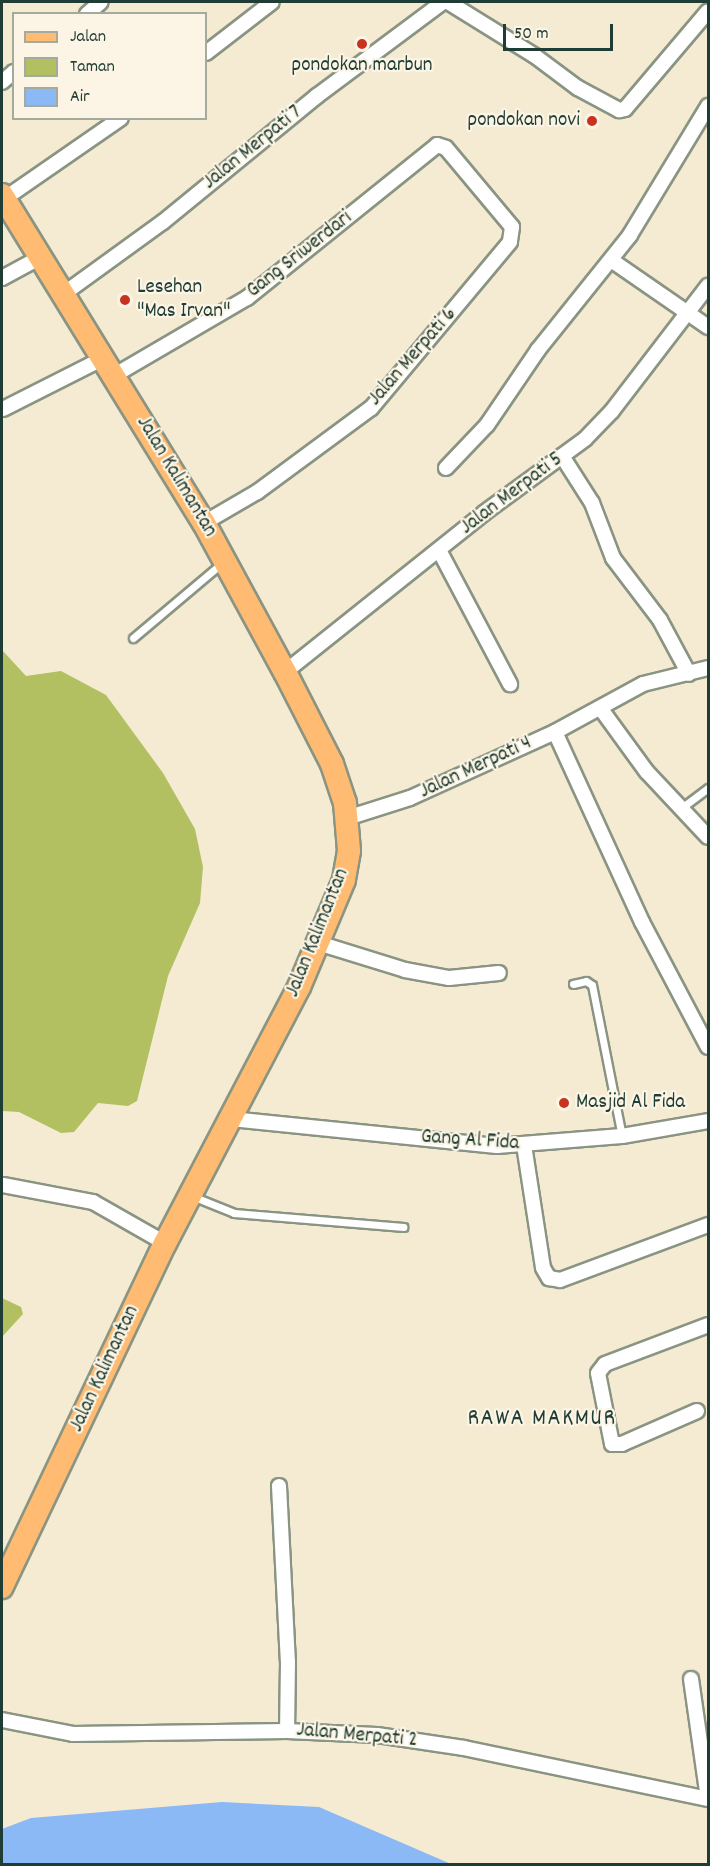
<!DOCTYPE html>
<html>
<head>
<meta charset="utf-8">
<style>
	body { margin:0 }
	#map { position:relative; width:710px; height:1866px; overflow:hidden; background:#f4ebd2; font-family:Dekko,sans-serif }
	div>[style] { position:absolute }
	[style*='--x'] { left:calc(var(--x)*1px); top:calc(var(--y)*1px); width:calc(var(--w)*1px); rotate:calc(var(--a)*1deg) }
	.green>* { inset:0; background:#b2c062 }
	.water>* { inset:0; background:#8ab9f5 }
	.roads { filter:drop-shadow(2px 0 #8a9483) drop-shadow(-2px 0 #8a9483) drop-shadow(0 2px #8a9483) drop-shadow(0 -2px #8a9483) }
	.lane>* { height:7px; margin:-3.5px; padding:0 3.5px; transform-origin:3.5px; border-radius:3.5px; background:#fff }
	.street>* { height:14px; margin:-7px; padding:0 7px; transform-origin:7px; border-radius:7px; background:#fff }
	.primary>* { height:22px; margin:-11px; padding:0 11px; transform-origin:11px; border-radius:11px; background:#febb71 }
	.dots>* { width:16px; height:16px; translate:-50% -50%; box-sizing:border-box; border:3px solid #fcf5e5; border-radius:50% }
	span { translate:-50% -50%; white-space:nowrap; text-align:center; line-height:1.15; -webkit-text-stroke:4.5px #fcf5e5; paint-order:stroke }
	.poi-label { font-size:21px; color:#1f3d34 }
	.right { translate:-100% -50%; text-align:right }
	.left { translate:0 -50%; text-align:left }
	.street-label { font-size:21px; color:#1f3d34 }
	.quarter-label { font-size:24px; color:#1f3d34; letter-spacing:1.5px }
	.frame { position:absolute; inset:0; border:3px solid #1f3d34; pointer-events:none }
	.legend { position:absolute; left:12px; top:12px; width:195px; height:108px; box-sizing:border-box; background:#fcf5e5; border:2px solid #a4ab9e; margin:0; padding:8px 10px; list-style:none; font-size:18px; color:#1f3d34 }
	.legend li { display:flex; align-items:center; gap:12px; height:30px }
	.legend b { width:30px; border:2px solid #a4ab9e }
	.scale { position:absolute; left:503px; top:24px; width:110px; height:27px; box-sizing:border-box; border:3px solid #1f3d34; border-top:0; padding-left:8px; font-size:18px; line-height:21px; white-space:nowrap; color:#1f3d34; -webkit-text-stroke:4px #fcf5e5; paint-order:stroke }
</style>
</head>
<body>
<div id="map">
	<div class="green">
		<i style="clip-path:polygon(2px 650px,26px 676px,61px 671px,106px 695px,163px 773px,195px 829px,203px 867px,200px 903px,168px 976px,137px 1101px,128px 1106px,98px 1103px,74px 1132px,61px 1133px,19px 1112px,2px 1111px)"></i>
		<i style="clip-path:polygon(2px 1298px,21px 1307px,23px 1314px,2px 1337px)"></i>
	</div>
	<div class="water">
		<i style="clip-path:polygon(222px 1802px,319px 1807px,451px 1864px,2px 1864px,2px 1829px,31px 1818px)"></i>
	</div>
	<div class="roads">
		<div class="lane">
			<i style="--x:133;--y:638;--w:115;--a:-40.1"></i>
			<i style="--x:680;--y:809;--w:35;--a:-37"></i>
			<i style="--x:573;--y:984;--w:13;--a:-13"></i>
			<i style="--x:586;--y:981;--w:7;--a:34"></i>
			<i style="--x:592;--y:985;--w:154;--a:78.8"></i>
			<i style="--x:192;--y:1196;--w:45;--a:22"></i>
			<i style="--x:234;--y:1213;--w:170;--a:4.7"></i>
		</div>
		<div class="street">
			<i style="--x:448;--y:2;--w:102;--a:31.8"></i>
			<i style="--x:535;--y:56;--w:54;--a:36.7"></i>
			<i style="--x:578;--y:88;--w:47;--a:28.2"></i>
			<i style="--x:619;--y:110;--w:6;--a:-9"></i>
			<i style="--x:625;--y:109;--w:128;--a:-49.7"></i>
			<i style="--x:87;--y:14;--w:18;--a:-41"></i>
			<i style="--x:206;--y:53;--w:83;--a:-37.7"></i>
			<i style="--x:2;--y:82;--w:16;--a:-40"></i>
			<i style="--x:4;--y:199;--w:142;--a:-34.7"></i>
			<i style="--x:611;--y:260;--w:118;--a:34.6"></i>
			<i style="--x:2;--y:278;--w:42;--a:-28.4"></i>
			<i style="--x:62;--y:295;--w:125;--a:-35.9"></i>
			<i style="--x:163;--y:222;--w:199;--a:-39.3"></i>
			<i style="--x:317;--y:96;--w:157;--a:-36.7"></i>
			<i style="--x:115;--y:375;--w:153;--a:-30.3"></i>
			<i style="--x:247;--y:298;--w:244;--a:-38.8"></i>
			<i style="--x:437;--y:145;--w:9;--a:18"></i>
			<i style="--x:446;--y:148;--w:103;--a:50.1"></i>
			<i style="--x:512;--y:227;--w:15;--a:98"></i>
			<i style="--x:510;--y:242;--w:217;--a:129.9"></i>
			<i style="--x:371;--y:408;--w:142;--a:143.6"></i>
			<i style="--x:257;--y:492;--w:61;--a:149.7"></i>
			<i style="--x:3;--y:409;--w:113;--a:-26.8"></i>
			<i style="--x:562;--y:456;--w:56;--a:57.4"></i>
			<i style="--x:592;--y:503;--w:59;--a:69.1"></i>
			<i style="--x:613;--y:558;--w:78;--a:52.8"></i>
			<i style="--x:660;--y:620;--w:61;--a:61.8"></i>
			<i style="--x:446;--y:468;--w:59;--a:-46.4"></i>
			<i style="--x:487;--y:425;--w:91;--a:-55.8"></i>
			<i style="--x:538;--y:350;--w:147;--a:-51.3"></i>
			<i style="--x:630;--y:235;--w:151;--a:-58.8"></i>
			<i style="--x:439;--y:550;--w:152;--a:62.1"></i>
			<i style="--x:285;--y:672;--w:255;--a:-38.6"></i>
			<i style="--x:484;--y:513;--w:125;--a:-36.2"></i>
			<i style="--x:585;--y:439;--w:39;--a:-46"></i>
			<i style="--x:612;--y:411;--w:158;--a:-52.5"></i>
			<i style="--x:601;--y:709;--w:78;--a:53.9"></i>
			<i style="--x:647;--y:772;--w:89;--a:46.8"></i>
			<i style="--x:555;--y:732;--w:209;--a:65.4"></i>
			<i style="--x:642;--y:922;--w:141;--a:62.2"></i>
			<i style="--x:347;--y:818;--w:66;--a:-17.6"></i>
			<i style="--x:410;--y:798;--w:159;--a:-24.5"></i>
			<i style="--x:555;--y:732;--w:100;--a:-28.6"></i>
			<i style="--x:643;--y:684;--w:67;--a:-13.8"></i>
			<i style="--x:318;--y:943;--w:91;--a:17.2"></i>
			<i style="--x:405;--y:970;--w:45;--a:10.3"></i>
			<i style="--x:449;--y:978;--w:50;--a:-5.7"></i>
			<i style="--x:231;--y:1119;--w:267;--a:5.8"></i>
			<i style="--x:497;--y:1146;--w:125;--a:-4.6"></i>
			<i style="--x:622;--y:1136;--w:87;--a:-9.9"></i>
			<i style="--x:524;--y:1145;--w:124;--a:81.2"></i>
			<i style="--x:543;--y:1268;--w:12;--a:59"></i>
			<i style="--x:549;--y:1278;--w:11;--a:10"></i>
			<i style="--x:560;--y:1280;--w:158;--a:-20.4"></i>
			<i style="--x:3;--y:1185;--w:92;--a:10.7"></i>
			<i style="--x:93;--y:1202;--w:83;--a:29.7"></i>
			<i style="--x:697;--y:1411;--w:82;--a:156.3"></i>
			<i style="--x:622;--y:1444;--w:10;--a:180"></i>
			<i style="--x:612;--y:1444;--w:72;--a:-101.2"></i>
			<i style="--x:598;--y:1373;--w:11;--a:-52"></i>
			<i style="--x:605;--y:1364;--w:110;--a:-20.7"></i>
			<i style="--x:279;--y:1486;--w:176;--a:87.1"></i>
			<i style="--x:288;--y:1662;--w:69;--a:90.8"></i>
			<i style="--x:691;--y:1679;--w:120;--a:81.9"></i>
			<i style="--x:2;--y:1720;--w:72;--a:11.2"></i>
			<i style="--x:73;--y:1734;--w:214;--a:-0.8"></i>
			<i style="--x:287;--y:1731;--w:90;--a:2.5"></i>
			<i style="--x:377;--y:1735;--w:88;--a:8.5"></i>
			<i style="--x:464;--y:1748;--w:249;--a:11.8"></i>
		</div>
		<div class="primary">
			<i style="--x:2;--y:195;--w:385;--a:58.4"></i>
			<i style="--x:204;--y:523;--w:170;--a:61.5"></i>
			<i style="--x:285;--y:672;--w:103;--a:62.9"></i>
			<i style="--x:332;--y:764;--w:41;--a:71.6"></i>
			<i style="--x:345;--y:803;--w:48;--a:85.2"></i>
			<i style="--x:349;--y:851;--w:29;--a:100"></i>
			<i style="--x:344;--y:880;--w:116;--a:112.8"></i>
			<i style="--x:299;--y:987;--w:289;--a:117.6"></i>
			<i style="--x:165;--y:1243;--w:381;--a:115.4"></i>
		</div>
	</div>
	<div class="dots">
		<i style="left:362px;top:44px;background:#c8321e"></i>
		<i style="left:592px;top:121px;background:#c8321e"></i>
		<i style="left:125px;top:300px;background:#c8321e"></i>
		<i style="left:564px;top:1103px;background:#c8321e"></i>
	</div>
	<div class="poi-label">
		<span style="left:362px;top:66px">pondokan marbun</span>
		<span class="right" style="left:580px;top:121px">pondokan novi</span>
		<span class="left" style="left:137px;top:300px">Lesehan<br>"Mas Irvan"</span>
		<span class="left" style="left:576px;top:1103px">Masjid Al Fida</span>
	</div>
	<div class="street-label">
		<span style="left:253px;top:148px;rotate:-39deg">Jalan Merpati 7</span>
		<span style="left:300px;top:255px;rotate:-38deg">Gang Sriwerdari</span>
		<span style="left:413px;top:357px;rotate:-49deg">Jalan Merpati 6</span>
		<span style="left:176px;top:477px;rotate:59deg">Jalan Kalimantan</span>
		<span style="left:512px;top:494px;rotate:-37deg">Jalan Merpati 5</span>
		<span style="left:476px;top:768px;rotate:-25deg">Jalan Merpati 4</span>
		<span style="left:318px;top:933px;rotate:-68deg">Jalan Kalimantan</span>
		<span style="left:470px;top:1141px;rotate:4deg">Gang Al Fida</span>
		<span style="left:105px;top:1369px;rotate:-65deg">Jalan Kalimantan</span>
		<span style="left:357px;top:1736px;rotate:5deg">Jalan Merpati 2</span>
	</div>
	<div class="quarter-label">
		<span style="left:542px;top:1420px">RAWA MAKMUR</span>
	</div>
	<div class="frame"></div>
	<ul class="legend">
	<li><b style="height:8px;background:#febb71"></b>Jalan</li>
	<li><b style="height:16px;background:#b2c062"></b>Taman</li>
	<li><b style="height:16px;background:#8ab9f5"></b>Air</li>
	</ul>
	<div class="scale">50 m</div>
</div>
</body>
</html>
